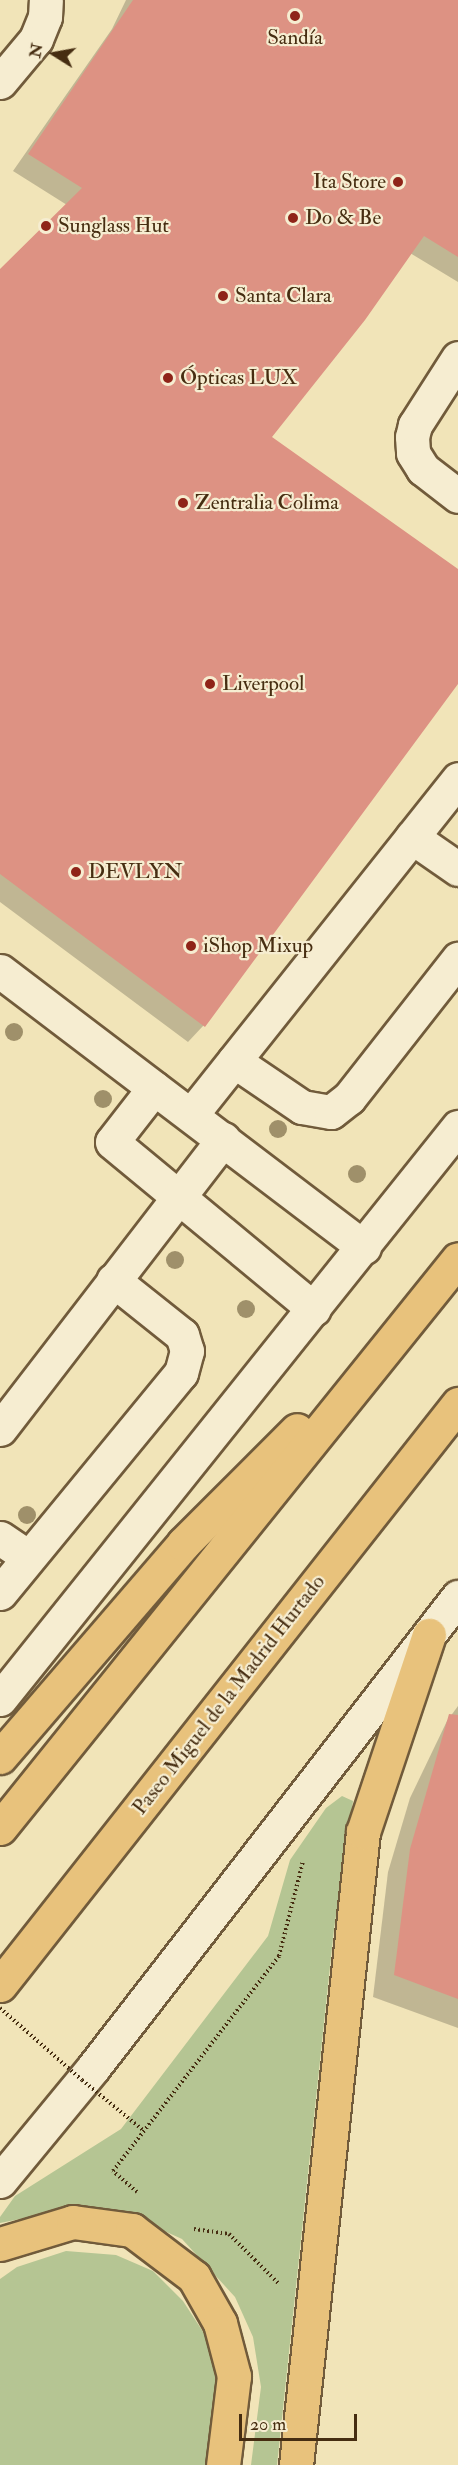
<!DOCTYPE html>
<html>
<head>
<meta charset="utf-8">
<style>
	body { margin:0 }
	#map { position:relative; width:458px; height:2465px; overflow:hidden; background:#f1e4b8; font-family:"IM FELL Double Pica",serif }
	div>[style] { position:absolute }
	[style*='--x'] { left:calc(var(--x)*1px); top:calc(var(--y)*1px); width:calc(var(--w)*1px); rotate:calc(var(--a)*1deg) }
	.green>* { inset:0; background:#b5c593 }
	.shadow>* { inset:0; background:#0003 }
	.building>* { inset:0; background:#dd9283 }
	.path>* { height:4px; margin-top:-2px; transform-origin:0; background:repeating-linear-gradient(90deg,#462d11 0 1.5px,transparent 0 4.5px) }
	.roads { filter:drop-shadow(2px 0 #715b3b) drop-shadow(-2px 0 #715b3b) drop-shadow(0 2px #715b3b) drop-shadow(0 -2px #715b3b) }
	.minor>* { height:33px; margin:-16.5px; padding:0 16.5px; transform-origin:16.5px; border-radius:16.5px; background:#f6edd1 }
	.major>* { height:33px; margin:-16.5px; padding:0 16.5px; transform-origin:16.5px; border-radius:16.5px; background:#e8c27c }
	.highway>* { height:33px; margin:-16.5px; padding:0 16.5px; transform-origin:16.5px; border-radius:16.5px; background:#e8c27c }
	.path-bridge>* { height:4px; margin-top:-2px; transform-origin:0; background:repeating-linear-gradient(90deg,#462d11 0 1.5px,transparent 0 4.5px) }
	.trees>* { width:18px; height:18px; margin:-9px; border-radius:50%; background:#9f906a }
	.dots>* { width:16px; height:16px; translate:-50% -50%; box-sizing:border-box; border:3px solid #f6edd1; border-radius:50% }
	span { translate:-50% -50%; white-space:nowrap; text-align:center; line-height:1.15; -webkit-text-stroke:4.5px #f6edd1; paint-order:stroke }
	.poi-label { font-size:21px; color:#462d11 }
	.right { translate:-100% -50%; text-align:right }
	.left { translate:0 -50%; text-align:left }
	.street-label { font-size:21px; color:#462d11 }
	.north { position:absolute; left:24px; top:24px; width:60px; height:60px; -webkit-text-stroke:4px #f6edd1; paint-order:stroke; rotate:281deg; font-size:16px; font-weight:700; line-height:24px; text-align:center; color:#462d11 }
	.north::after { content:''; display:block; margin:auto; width:21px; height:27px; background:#462d11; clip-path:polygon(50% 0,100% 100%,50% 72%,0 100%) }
	.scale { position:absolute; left:239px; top:2414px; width:118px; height:27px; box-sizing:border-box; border:3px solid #462d11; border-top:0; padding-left:8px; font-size:18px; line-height:21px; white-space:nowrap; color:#462d11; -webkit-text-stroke:4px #f6edd1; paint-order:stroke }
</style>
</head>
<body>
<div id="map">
	<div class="green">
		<i style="clip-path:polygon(342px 1796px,353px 1801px,334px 1929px,277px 2465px,251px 2465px,261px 2387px,253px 2337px,235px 2297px,182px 2239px,131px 2216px,40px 2215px,0 2223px,0 2217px,15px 2196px,121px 2129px,268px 1936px,290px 1860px,326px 1808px)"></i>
		<i style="clip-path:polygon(66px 2251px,116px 2255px,153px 2271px,183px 2301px,209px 2341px,217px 2388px,214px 2465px,0 2465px,0 2279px,17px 2267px)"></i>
	</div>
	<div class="shadow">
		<i style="clip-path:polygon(126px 0,458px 0,458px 282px,410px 253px,270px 437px,458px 571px,458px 681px,203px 1026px,188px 1042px,0 902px,0 271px,67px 205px,13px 171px,112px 29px)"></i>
		<i style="clip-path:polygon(458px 1706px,458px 2028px,373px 1997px,388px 1872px,410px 1798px,447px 1721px)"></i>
	</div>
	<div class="building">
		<i style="clip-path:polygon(133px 0,458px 0,458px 257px,424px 236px,365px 320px,272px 437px,458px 569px,458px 684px,205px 1027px,0 874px,0 269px,82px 188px,28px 154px)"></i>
		<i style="clip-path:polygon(449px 1714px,458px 1715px,458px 1999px,394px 1975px,410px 1849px)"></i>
	</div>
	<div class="path">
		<i style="--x:137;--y:2192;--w:32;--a:-139"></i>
		<i style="--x:113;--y:2171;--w:272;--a:-52.3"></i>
		<i style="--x:279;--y:1956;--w:98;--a:-75.8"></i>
		<i style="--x:194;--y:2229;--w:35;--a:8"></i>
		<i style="--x:229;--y:2234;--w:71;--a:45"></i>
	</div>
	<div class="roads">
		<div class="minor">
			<i style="--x:0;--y:82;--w:56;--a:-50.1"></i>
			<i style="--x:36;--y:39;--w:24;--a:-68"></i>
			<i style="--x:45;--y:17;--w:17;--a:-87"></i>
			<i style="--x:458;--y:358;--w:80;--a:122.7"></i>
			<i style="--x:415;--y:425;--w:12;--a:104"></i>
			<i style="--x:412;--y:437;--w:16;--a:86"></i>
			<i style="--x:413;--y:453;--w:19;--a:58"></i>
			<i style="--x:423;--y:469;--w:44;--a:37.6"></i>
			<i style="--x:412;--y:837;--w:56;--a:34.8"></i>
			<i style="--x:0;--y:971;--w:457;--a:37.2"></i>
			<i style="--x:234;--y:1061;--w:82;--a:34.1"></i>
			<i style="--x:302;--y:1107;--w:29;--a:10"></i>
			<i style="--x:331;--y:1112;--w:23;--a:-38"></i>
			<i style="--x:349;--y:1098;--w:177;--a:-51.9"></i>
			<i style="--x:154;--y:1088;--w:68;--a:127.9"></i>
			<i style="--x:112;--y:1142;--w:262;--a:39.6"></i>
			<i style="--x:191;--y:1115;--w:429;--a:-51.5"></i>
			<i style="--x:0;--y:1429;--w:366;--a:-52.4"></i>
			<i style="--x:0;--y:1538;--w:34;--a:34"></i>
			<i style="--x:0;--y:1593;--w:285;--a:-50.6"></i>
			<i style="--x:181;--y:1373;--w:23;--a:-75"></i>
			<i style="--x:187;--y:1351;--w:17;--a:-107"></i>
			<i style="--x:182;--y:1335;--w:88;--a:-141.4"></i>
			<i style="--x:0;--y:1699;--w:733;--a:-51.32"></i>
			<i style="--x:0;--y:2181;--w:146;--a:-50.5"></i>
			<i style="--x:93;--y:2068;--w:596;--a:-52.23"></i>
		</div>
		<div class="major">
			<i style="--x:0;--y:2244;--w:76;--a:-16.8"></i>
			<i style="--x:73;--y:2222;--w:60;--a:7.7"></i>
			<i style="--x:132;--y:2230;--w:78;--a:37.2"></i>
			<i style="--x:194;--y:2277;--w:53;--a:60.5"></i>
			<i style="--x:220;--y:2323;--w:55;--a:75.2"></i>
			<i style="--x:234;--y:2376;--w:90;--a:97"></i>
			<i style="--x:296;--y:2465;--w:637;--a:-83.96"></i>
			<i style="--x:363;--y:1832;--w:208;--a:-71.5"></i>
		</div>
		<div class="highway">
			<i style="--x:0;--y:1757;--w:281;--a:-49.3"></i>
			<i style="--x:183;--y:1544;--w:161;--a:-45"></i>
			<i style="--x:0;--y:1828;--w:730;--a:-51.17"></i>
			<i style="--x:0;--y:1985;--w:740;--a:-51.75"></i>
		</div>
	</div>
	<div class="path-bridge">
		<i style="--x:0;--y:2008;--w:109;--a:41.3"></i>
		<i style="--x:82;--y:2080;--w:80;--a:39.4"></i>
	</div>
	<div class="trees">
		<i style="left:14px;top:1032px"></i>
		<i style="left:103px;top:1099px"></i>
		<i style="left:278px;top:1129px"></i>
		<i style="left:357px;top:1174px"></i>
		<i style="left:175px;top:1260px"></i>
		<i style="left:246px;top:1309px"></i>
		<i style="left:27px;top:1515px"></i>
	</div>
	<div class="dots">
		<i style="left:295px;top:16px;background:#8f2418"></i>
		<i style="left:398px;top:182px;background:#8f2418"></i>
		<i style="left:293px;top:218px;background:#8f2418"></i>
		<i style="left:46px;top:226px;background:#8f2418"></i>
		<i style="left:223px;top:296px;background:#8f2418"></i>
		<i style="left:168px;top:378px;background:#8f2418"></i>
		<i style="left:183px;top:503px;background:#8f2418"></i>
		<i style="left:210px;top:684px;background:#8f2418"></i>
		<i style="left:76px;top:872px;background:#8f2418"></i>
		<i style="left:191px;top:946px;background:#8f2418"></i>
	</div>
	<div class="poi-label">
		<span style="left:295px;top:38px">Sandía</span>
		<span class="right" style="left:386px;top:182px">Ita Store</span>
		<span class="left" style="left:305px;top:218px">Do &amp; Be</span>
		<span class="left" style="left:58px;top:226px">Sunglass Hut</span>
		<span class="left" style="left:235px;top:296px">Santa Clara</span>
		<span class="left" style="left:180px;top:378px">Ópticas LUX</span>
		<span class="left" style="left:195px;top:503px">Zentralia Colima</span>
		<span class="left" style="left:222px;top:684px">Liverpool</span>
		<span class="left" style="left:88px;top:872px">DEVLYN</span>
		<span class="left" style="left:203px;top:946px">iShop Mixup</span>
	</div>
	<div class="street-label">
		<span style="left:229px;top:1695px;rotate:-52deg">Paseo Miguel de la Madrid Hurtado</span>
	</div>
	<div class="north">N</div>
	<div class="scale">20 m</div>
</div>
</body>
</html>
